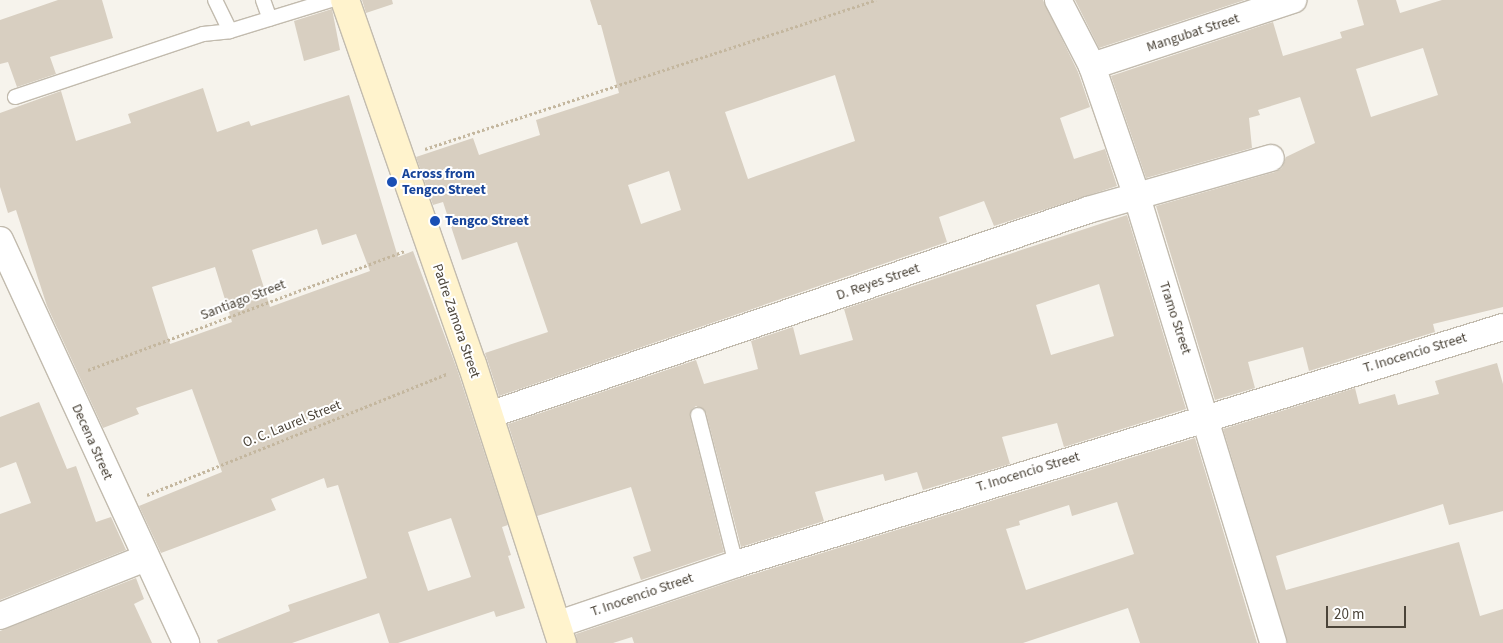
<!DOCTYPE html>
<html>
<head>
<meta charset="utf-8">
<style>
	body { margin:0 }
	#map { position:relative; width:1503px; height:643px; overflow:hidden; background:#f6f3ec; font-family:"Source Sans 3",sans-serif }
	div>[style] { position:absolute }
	[style*='--x'] { left:calc(var(--x)*1px); top:calc(var(--y)*1px); width:calc(var(--w)*1px); rotate:calc(var(--a)*1deg) }
	.building>* { inset:0; background:#d8cfc1 }
	.path>* { height:3px; margin-top:-1.5px; transform-origin:0; background:repeating-linear-gradient(90deg,#c4b79f 0 2.5px,transparent 0 5px) }
	.roads { filter:drop-shadow(1px 0 #c2bbae) drop-shadow(-1px 0 #c2bbae) drop-shadow(0 1px #c2bbae) drop-shadow(0 -1px #c2bbae) }
	.lane>* { height:14px; margin:-7px; padding:0 7px; transform-origin:7px; border-radius:7px; background:#fff }
	.street>* { height:26px; margin:-13px; padding:0 13px; transform-origin:13px; border-radius:13px; background:#fff }
	.secondary>* { height:28px; margin:-14px; padding:0 14px; transform-origin:14px; border-radius:14px; background:#fff3cd }
	.dots>* { width:14px; height:14px; translate:-50% -50%; box-sizing:border-box; border:2px solid #fff; border-radius:50% }
	span { translate:-50% -50%; white-space:nowrap; text-align:center; line-height:1.15; -webkit-text-stroke:4px #fff; paint-order:stroke }
	.street-label { font-size:14px; color:#4b4439 }
	.transit-label { font-size:14px; color:#164399; font-weight:700 }
	.left { translate:0 -50%; text-align:left }
	.scale { position:absolute; left:1326px; top:606px; width:80px; height:22px; box-sizing:border-box; border:2px solid #4b4439; border-top:0; padding-left:6px; font-size:15px; line-height:18px; white-space:nowrap; color:#4b4439; -webkit-text-stroke:4px #fff; paint-order:stroke }
</style>
</head>
<body>
<div id="map">
	<div class="building">
		<i style="clip-path:polygon(58px 0,102px 0,113px 38px,50px 57px,56px 74px,17px 87px,8px 62px,0 64px,0 20px)"></i>
		<i style="clip-path:polygon(362px 0,392px 0,393px 4px,366px 13px)"></i>
		<i style="clip-path:polygon(evenodd,590px 0,1043px 0,1078px 72px,1090px 107px,1060px 118px,1074px 159px,1105px 149px,1117px 186px,994px 226px,984px 201px,939px 217px,947px 242px,499px 396px,485px 353px,548px 332px,517px 242px,462px 260px,443px 202px,433px 205px,416px 157px,473px 138px,479px 155px,540px 135px,536px 120px,619px 93px,601px 25px,598px 25px,590px 0,835px 75px,855px 141px,748px 179px,725px 112px,835px 75px,590px 0,669px 171px,681px 210px,641px 224px,628px 185px,669px 171px)"></i>
		<i style="clip-path:polygon(1075px 0,1245px 0,1099px 48px)"></i>
		<i style="clip-path:polygon(evenodd,1357px 0,1396px 0,1400px 13px,1442px 0,1503px 0,1503px 307px,1433px 324px,1435px 332px,1309px 371px,1303px 347px,1248px 362px,1255px 388px,1215px 400px,1156px 206px,1275px 172px,1282px 168px,1286px 157px,1315px 143px,1300px 97px,1258px 110px,1260px 115px,1249px 118px,1252px 148px,1146px 178px,1111px 76px,1273px 22px,1283px 56px,1342px 38px,1340px 32px,1364px 25px,1357px 0,1423px 48px,1438px 95px,1371px 117px,1356px 69px,1423px 48px)"></i>
		<i style="clip-path:polygon(332px 9px,340px 50px,304px 61px,294px 21px)"></i>
		<i style="clip-path:polygon(evenodd,203px 88px,217px 132px,249px 121px,251px 126px,349px 95px,398px 257px,413px 251px,457px 369px,508px 525px,502px 527px,511px 555px,508px 556px,525px 608px,496px 617px,494px 611px,398px 643px,389px 643px,379px 613px,292px 643px,218px 643px,217px 640px,290px 611px,288px 605px,367px 578px,338px 485px,327px 488px,324px 478px,271px 499px,276px 510px,161px 553px,139px 506px,222px 472px,192px 389px,136px 408px,139px 414px,103px 428px,47px 306px,16px 210px,8px 213px,0 187px,0 113px,61px 91px,76px 141px,131px 123px,128px 114px,203px 88px,317px 229px,322px 245px,356px 234px,370px 271px,270px 307px,252px 250px,317px 229px,203px 88px,215px 267px,232px 322px,170px 344px,152px 287px,215px 267px,203px 88px,451px 518px,471px 577px,428px 591px,408px 532px,451px 518px)"></i>
		<i style="clip-path:polygon(evenodd,1127px 215px,1186px 409px,1064px 447px,1057px 423px,1002px 437px,1010px 464px,923px 490px,917px 472px,885px 481px,883px 474px,815px 492px,824px 521px,741px 547px,706px 413px,696px 406px,692px 409px,690px 417px,724px 552px,641px 580px,633px 557px,651px 551px,631px 487px,537px 516px,508px 424px,696px 360px,704px 384px,758px 369px,751px 341px,793px 327px,800px 355px,853px 340px,844px 309px,1127px 215px,1099px 284px,1114px 336px,1051px 355px,1036px 305px,1099px 284px)"></i>
		<i style="clip-path:polygon(1497px 363px,1503px 384px,1503px 511px,1449px 525px,1443px 504px,1276px 556px,1286px 590px,1459px 542px,1480px 616px,1503px 609px,1503px 643px,1288px 643px,1223px 429px,1355px 388px,1359px 404px,1395px 394px,1398px 405px,1439px 394px,1435px 381px)"></i>
		<i style="clip-path:polygon(39px 402px,67px 469px,76px 466px,96px 522px,111px 517px,126px 550px,0 600px,0 514px,31px 503px,16px 462px,0 468px,0 417px)"></i>
		<i style="clip-path:polygon(evenodd,1195px 438px,1257px 643px,1140px 643px,1128px 608px,1023px 643px,634px 643px,632px 637px,613px 643px,577px 643px,576px 634px,741px 578px,1195px 438px,1117px 502px,1134px 554px,1026px 590px,1006px 529px,1020px 525px,1019px 521px,1069px 505px,1072px 516px,1117px 502px)"></i>
		<i style="clip-path:polygon(136px 578px,144px 599px,134px 604px,152px 643px,0 643px,0 631px)"></i>
	</div>
	<div class="path">
		<i style="--x:425;--y:149;--w:475;--a:-18.3"></i>
		<i style="--x:88;--y:370;--w:339;--a:-20.6"></i>
		<i style="--x:147;--y:495;--w:323;--a:-22"></i>
	</div>
	<div class="roads">
		<div class="lane">
			<i style="--x:215;--y:0;--w:34;--a:64"></i>
			<i style="--x:263;--y:0;--w:20;--a:70"></i>
			<i style="--x:15;--y:97;--w:198;--a:-18.5"></i>
			<i style="--x:203;--y:34;--w:27;--a:-6"></i>
			<i style="--x:230;--y:31;--w:106;--a:-17.1"></i>
			<i style="--x:698;--y:415;--w:154;--a:75.7"></i>
		</div>
		<div class="street">
			<i style="--x:1058;--y:0;--w:74;--a:62.7"></i>
			<i style="--x:1092;--y:66;--w:139;--a:71"></i>
			<i style="--x:1137;--y:197;--w:466;--a:73"></i>
			<i style="--x:1092;--y:66;--w:212;--a:-18.2"></i>
			<i style="--x:0;--y:240;--w:444;--a:65.2"></i>
			<i style="--x:489;--y:415;--w:633;--a:-18.89"></i>
			<i style="--x:1088;--y:210;--w:190;--a:-15.9"></i>
			<i style="--x:0;--y:616;--w:157;--a:-21.7"></i>
			<i style="--x:556;--y:625;--w:190;--a:-18.7"></i>
			<i style="--x:736;--y:564;--w:803;--a:-17.17"></i>
		</div>
		<div class="secondary">
			<i style="--x:345;--y:0;--w:386;--a:70.8"></i>
			<i style="--x:472;--y:364;--w:293;--a:72.1"></i>
		</div>
	</div>
	<div class="dots">
		<i style="left:392px;top:182px;background:#1a4fb4"></i>
		<i style="left:435px;top:221px;background:#1a4fb4"></i>
	</div>
	<div class="street-label">
		<span style="left:1193px;top:33px;rotate:-18deg">Mangubat Street</span>
		<span style="left:878px;top:282px;rotate:-19deg">D. Reyes Street</span>
		<span style="left:243px;top:300px;rotate:-21deg">Santiago Street</span>
		<span style="left:1175px;top:318px;rotate:72deg">Tramo Street</span>
		<span style="left:456px;top:321px;rotate:71deg">Padre Zamora Street</span>
		<span style="left:1415px;top:353px;rotate:-17deg">T. Inocencio Street</span>
		<span style="left:292px;top:424px;rotate:-22deg">O. C. Laurel Street</span>
		<span style="left:92px;top:442px;rotate:66deg">Decena Street</span>
		<span style="left:1028px;top:472px;rotate:-17deg">T. Inocencio Street</span>
		<span style="left:642px;top:595px;rotate:-19deg">T. Inocencio Street</span>
	</div>
	<div class="transit-label">
		<span class="left" style="left:402px;top:182px">Across from<br>Tengco Street</span>
		<span class="left" style="left:445px;top:221px">Tengco Street</span>
	</div>
	<div class="scale">20 m</div>
</div>
</body>
</html>
